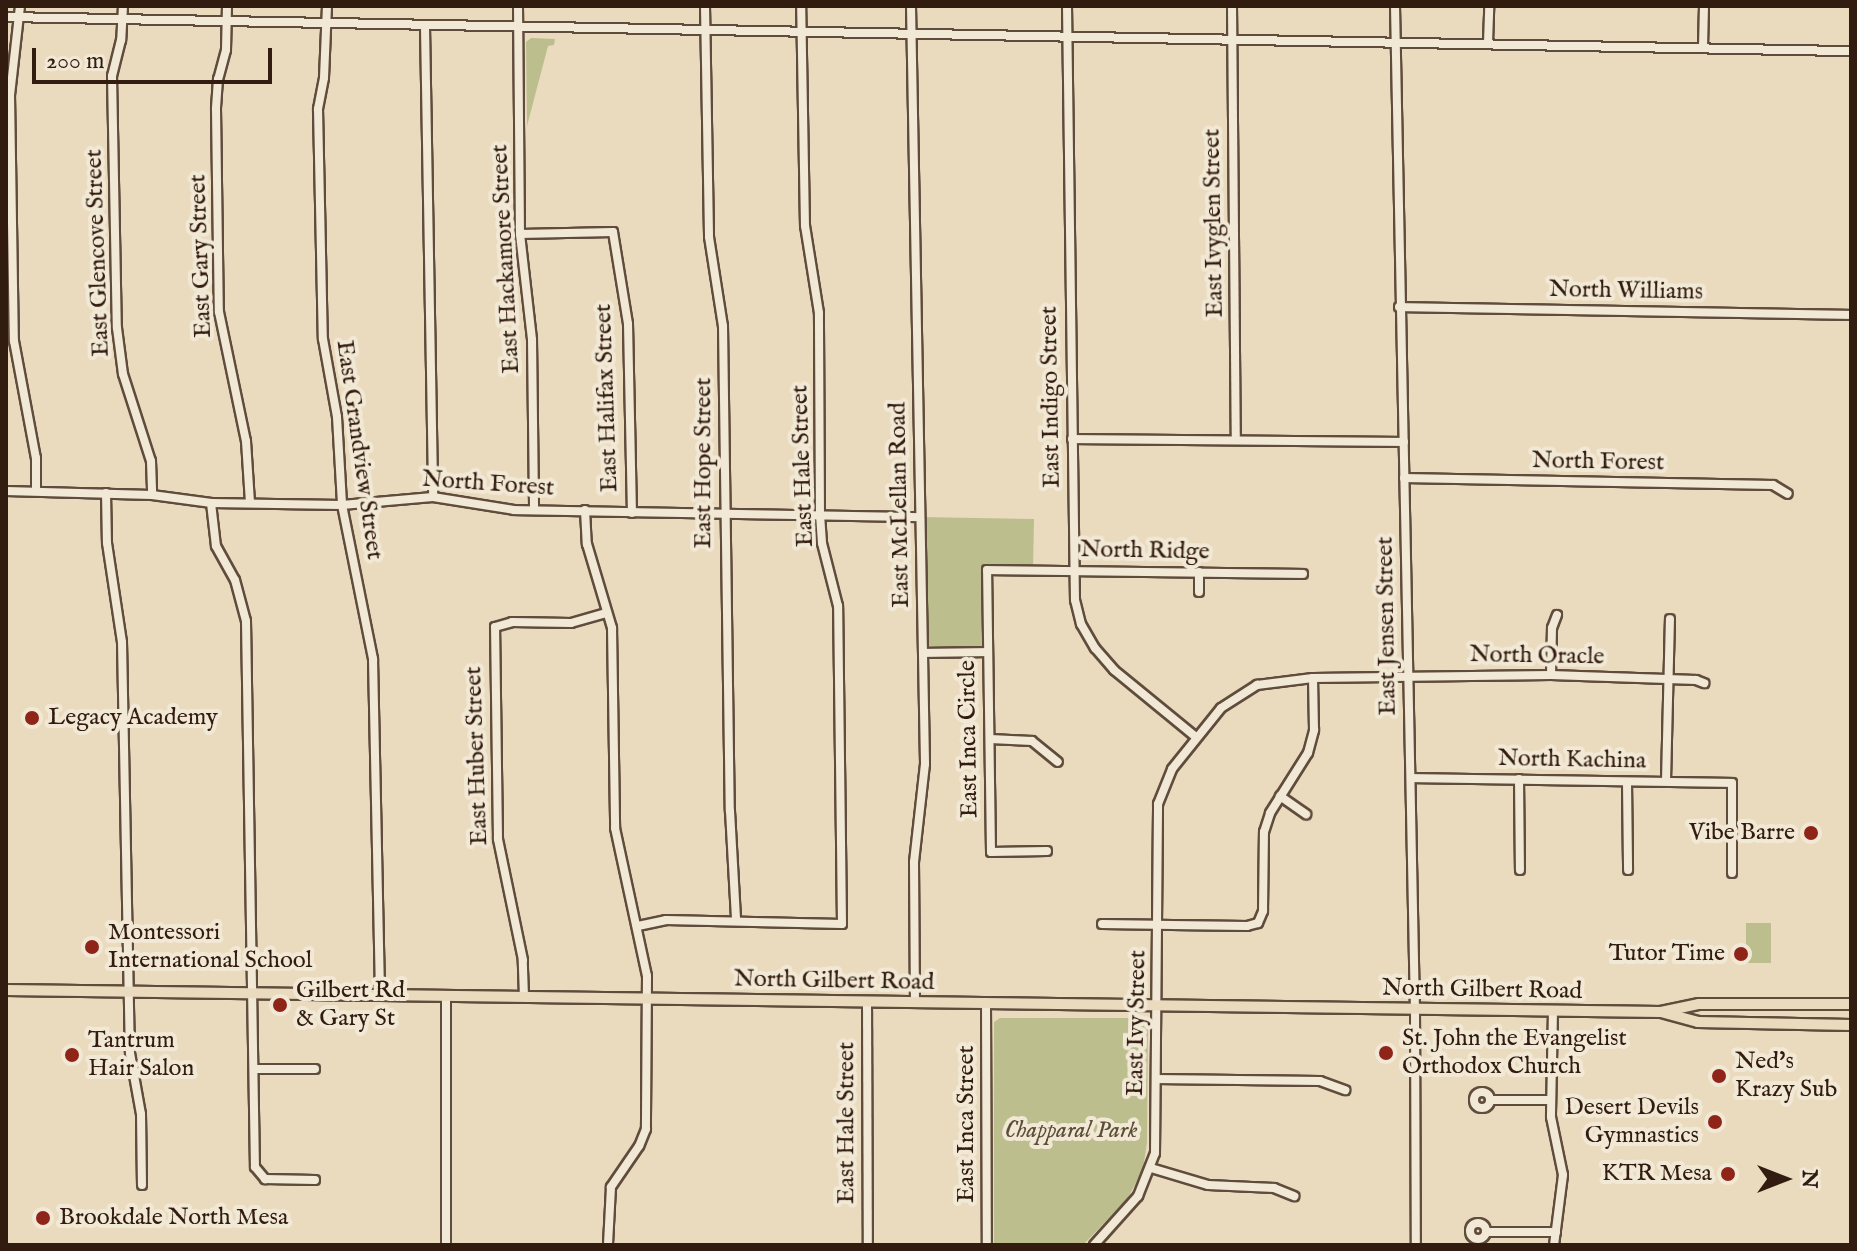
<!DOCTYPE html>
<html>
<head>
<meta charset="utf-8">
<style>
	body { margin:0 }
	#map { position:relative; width:1857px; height:1251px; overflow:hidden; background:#eadbbe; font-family:"IM FELL English",serif }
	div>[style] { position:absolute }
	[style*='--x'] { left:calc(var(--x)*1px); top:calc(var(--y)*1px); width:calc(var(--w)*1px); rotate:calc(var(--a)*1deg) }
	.green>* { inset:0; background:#bcbe8e }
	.roads { filter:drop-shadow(2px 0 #604c3c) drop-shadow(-2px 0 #604c3c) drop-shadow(0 2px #604c3c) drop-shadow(0 -2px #604c3c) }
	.minor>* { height:8px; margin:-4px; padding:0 4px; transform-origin:4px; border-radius:4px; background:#f1e8d5 }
	.minor>.ring { margin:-4px; padding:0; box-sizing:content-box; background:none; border:8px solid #f1e8d5; border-radius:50% }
	.major>* { height:10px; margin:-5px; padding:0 5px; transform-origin:5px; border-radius:5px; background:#eadbbe }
	.dots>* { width:22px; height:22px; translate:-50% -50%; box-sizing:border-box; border:4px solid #f1e8d5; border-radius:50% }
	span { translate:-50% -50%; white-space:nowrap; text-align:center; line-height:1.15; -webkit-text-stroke:8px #f1e8d5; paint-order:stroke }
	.street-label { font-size:24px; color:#321c10 }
	.poi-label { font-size:24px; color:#321c10 }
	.left { translate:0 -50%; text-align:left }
	.right { translate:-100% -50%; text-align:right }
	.park-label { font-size:24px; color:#5b4d36; font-style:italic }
	.frame { position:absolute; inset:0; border:8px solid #321c10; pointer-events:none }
	.north { position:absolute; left:1745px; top:1139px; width:80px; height:80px; -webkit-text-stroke:6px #f1e8d5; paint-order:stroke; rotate:90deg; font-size:22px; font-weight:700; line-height:32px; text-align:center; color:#321c10 }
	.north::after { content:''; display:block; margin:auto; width:28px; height:36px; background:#321c10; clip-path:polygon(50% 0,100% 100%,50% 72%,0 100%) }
	.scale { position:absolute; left:32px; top:48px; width:240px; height:36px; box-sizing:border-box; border:4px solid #321c10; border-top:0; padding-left:10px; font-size:24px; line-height:28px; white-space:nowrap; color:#321c10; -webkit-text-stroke:6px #f1e8d5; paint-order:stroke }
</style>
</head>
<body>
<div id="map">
	<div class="green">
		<i style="clip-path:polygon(531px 38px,555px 39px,554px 45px,548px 46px,527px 126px,526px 42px)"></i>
		<i style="clip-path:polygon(920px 517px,1034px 519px,1033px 570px,987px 570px,988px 652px,923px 653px)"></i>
		<i style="clip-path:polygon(1746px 923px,1771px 923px,1771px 963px,1746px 963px)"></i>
		<i style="clip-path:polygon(1000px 1018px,1142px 1018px,1148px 1025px,1147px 1142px,1143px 1169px,1128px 1198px,1083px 1245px,994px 1245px,994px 1022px)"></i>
	</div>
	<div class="roads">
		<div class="minor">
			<i style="--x:20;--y:6;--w:90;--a:96.4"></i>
			<i style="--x:10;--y:95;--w:246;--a:89.1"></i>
			<i style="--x:14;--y:341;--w:119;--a:79.4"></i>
			<i style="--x:36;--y:458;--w:33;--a:90"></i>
			<i style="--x:123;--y:6;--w:34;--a:93"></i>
			<i style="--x:121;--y:40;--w:37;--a:104"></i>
			<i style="--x:112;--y:76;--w:252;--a:88.9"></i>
			<i style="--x:117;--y:328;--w:46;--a:82.6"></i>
			<i style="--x:123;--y:374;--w:91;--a:72.2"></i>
			<i style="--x:151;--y:461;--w:34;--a:88"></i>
			<i style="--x:227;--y:6;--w:44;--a:91.3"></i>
			<i style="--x:226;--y:50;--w:30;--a:105"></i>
			<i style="--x:218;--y:79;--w:30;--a:94"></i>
			<i style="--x:216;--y:109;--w:203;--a:89.2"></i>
			<i style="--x:219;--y:312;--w:132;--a:78.2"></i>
			<i style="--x:246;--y:441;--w:62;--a:86.3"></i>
			<i style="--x:327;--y:6;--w:72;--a:92.4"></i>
			<i style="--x:324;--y:78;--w:32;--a:101"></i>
			<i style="--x:318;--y:109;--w:230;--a:88.8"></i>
			<i style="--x:323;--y:339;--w:79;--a:79.8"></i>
			<i style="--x:337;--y:417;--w:88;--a:86.7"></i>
			<i style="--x:342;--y:505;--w:157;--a:78.6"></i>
			<i style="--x:373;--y:659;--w:336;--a:88.8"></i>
			<i style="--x:518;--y:6;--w:228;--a:89.5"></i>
			<i style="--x:520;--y:234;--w:107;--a:83.5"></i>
			<i style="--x:532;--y:340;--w:170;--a:89.3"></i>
			<i style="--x:705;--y:6;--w:231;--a:89"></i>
			<i style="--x:709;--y:237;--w:90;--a:81.1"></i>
			<i style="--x:723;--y:326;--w:485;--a:89.2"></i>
			<i style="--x:730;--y:811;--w:109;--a:86.8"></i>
			<i style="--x:911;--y:6;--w:758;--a:88.94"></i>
			<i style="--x:925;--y:764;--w:99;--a:96.4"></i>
			<i style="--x:914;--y:862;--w:140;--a:89.6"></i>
			<i style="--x:1067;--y:6;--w:594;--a:89.23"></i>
			<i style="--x:1075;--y:600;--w:25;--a:76"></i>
			<i style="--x:1081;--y:624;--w:28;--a:60"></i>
			<i style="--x:1095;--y:648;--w:29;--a:49"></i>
			<i style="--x:1114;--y:670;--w:106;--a:39.3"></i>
			<i style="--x:1232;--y:6;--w:433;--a:89.5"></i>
			<i style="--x:1395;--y:6;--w:1003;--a:88.86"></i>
			<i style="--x:1415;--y:1009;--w:236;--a:89.8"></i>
			<i style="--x:6;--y:17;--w:1845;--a:1.06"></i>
			<i style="--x:425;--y:27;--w:470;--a:89"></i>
			<i style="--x:1488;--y:43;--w:37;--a:-88"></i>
			<i style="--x:1703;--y:47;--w:41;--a:-88.6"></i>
			<i style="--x:520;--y:234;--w:93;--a:-1.2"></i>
			<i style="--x:613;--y:232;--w:93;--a:80.7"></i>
			<i style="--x:628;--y:324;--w:189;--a:88.8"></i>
			<i style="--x:1399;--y:307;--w:452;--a:1"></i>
			<i style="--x:1072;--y:439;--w:332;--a:0.5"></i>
			<i style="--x:1404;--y:478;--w:369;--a:1.1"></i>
			<i style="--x:1773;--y:485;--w:17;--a:31"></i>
			<i style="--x:6;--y:491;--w:146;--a:1.6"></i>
			<i style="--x:152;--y:495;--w:60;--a:7.7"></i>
			<i style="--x:211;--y:503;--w:131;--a:0.9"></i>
			<i style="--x:342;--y:505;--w:91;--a:-5"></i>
			<i style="--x:433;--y:497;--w:82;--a:9.1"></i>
			<i style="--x:514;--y:510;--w:406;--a:1"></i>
			<i style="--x:106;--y:493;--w:50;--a:88.9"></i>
			<i style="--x:107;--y:543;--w:100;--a:81.4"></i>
			<i style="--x:122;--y:642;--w:411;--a:88.9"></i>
			<i style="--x:130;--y:1053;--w:62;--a:79.8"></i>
			<i style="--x:141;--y:1114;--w:71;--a:89.2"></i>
			<i style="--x:211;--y:503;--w:43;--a:83.4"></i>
			<i style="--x:216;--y:546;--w:39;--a:61"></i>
			<i style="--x:235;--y:580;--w:42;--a:75"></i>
			<i style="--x:246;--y:621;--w:546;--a:89.06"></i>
			<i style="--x:255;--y:1167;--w:16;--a:50"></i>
			<i style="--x:265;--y:1179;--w:50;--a:1.1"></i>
			<i style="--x:585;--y:510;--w:34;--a:87"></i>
			<i style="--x:587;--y:544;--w:88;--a:73.4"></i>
			<i style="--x:612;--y:628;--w:200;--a:89.1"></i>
			<i style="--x:615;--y:828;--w:151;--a:77.8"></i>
			<i style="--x:647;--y:976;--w:153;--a:90.4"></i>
			<i style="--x:646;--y:1129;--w:18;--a:112"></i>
			<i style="--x:639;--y:1146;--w:50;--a:124.3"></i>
			<i style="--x:611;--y:1187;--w:58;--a:93"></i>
			<i style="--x:1199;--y:572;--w:20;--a:90"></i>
			<i style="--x:923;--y:653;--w:65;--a:-0.9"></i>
			<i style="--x:1551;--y:675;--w:47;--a:-88.8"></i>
			<i style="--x:1552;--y:628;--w:14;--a:-69"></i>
			<i style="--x:990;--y:739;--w:42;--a:2.7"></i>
			<i style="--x:1032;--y:741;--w:33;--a:39"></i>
			<i style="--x:1411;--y:778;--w:321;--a:0.9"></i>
			<i style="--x:1732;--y:783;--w:90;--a:90"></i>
			<i style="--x:1519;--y:779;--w:91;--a:89.4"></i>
			<i style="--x:1666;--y:781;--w:162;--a:-88.6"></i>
			<i style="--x:1627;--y:783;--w:87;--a:89.3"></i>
			<i style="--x:1280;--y:796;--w:32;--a:35"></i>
			<i style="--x:1047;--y:851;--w:56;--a:179"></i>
			<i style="--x:991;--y:852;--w:282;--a:-90.8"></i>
			<i style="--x:987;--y:570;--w:316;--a:0.7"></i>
			<i style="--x:1102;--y:924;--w:145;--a:0.8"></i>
			<i style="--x:1247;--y:926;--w:11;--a:-15"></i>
			<i style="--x:1258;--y:923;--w:13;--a:-67"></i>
			<i style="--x:1263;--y:911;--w:79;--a:-89.3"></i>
			<i style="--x:1264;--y:832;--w:20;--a:-72"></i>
			<i style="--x:1270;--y:813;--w:71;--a:-57.7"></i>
			<i style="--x:1308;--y:753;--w:24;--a:-75"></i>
			<i style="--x:1314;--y:730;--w:52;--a:-91.1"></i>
			<i style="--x:638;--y:926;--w:29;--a:-12"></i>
			<i style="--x:666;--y:920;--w:176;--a:1.3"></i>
			<i style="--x:842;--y:924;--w:318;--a:-90.7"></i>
			<i style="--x:838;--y:606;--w:65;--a:-104.3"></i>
			<i style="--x:822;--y:543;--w:26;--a:-94"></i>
			<i style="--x:820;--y:517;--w:204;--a:-90.3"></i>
			<i style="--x:819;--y:313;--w:88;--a:-99.1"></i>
			<i style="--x:805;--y:226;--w:220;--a:-91"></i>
			<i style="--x:446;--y:996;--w:249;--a:90"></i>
			<i style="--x:524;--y:997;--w:37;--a:-92"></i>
			<i style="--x:523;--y:960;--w:124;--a:-101.7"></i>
			<i style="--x:498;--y:839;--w:212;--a:-90.8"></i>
			<i style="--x:495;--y:627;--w:18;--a:-16"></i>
			<i style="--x:512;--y:622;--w:59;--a:1"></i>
			<i style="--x:571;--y:623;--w:37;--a:-16"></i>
			<i style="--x:867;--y:1001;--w:244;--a:89.8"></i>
			<i style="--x:986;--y:1003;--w:242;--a:89.8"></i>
			<i style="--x:1553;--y:1010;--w:107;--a:91.1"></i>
			<i style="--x:1551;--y:1117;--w:59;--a:78.3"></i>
			<i style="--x:1563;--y:1175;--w:71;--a:97.3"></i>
			<i style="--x:255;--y:1069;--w:60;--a:0"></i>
			<i style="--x:1156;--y:1079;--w:164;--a:0.7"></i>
			<i style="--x:1320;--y:1081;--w:27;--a:20"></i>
			<i class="ring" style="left:1474px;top:1092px;width:8px;height:8px"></i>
			<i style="--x:1490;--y:1100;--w:61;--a:0"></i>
			<i style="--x:1151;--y:1168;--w:59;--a:16.6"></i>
			<i style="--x:1208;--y:1185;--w:66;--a:2.6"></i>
			<i style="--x:1274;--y:1188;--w:22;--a:22"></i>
			<i class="ring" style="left:1470px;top:1223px;width:8px;height:8px"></i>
			<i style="--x:1486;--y:1232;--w:70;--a:0"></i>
			<i style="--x:1094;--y:1245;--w:66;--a:-48.1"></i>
			<i style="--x:1138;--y:1196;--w:46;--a:-68.4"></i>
			<i style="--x:1155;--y:1153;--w:349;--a:-89.5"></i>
			<i style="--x:1158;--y:804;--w:38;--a:-68"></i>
			<i style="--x:1172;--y:769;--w:78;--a:-51.2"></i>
			<i style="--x:1221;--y:708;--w:43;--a:-32.6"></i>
			<i style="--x:1257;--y:685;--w:56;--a:-7.1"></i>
			<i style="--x:1313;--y:678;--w:238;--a:-0.7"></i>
			<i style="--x:1551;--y:675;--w:145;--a:2"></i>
			<i style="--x:1696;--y:680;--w:9;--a:21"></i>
		</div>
		<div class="major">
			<i style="--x:6;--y:990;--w:1655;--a:0.76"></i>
			<i style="--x:1661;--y:1012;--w:39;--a:-12"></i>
			<i style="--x:1699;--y:1004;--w:152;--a:0"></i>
			<i style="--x:1661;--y:1012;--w:38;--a:15"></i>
			<i style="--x:1698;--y:1022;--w:153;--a:1.1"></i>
		</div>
	</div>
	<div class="dots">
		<i style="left:32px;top:718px;background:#8f2418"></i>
		<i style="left:1811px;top:833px;background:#8f2418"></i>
		<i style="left:92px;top:947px;background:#8f2418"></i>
		<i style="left:1741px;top:954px;background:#8f2418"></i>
		<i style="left:280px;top:1005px;background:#8f2418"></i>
		<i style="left:1386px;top:1053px;background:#8f2418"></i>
		<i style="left:72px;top:1055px;background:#8f2418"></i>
		<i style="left:1719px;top:1076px;background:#8f2418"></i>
		<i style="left:1715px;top:1122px;background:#8f2418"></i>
		<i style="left:1728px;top:1174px;background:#8f2418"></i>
		<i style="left:43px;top:1218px;background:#8f2418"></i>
	</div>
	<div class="street-label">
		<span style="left:1214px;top:223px;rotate:-91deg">East Ivyglen Street</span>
		<span style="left:98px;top:253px;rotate:-92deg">East Glencove Street</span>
		<span style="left:201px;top:256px;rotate:-92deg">East Gary Street</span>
		<span style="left:506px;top:259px;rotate:-93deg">East Hackamore Street</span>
		<span style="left:1626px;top:291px;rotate:1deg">North Williams</span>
		<span style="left:1051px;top:397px;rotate:-91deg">East Indigo Street</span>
		<span style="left:607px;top:398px;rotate:-92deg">East Halifax Street</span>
		<span style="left:359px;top:450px;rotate:82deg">East Grandview Street</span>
		<span style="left:1598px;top:462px;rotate:1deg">North Forest</span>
		<span style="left:704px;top:463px;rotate:-90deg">East Hope Street</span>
		<span style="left:803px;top:466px;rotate:-92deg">East Hale Street</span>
		<span style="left:488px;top:484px;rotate:4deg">North Forest</span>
		<span style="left:900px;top:505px;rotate:-91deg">East McLellan Road</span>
		<span style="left:1145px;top:551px;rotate:1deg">North Ridge</span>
		<span style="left:1387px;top:626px;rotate:-91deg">East Jensen Street</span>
		<span style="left:1537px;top:656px;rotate:1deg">North Oracle</span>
		<span style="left:969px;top:739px;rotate:-91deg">East Inca Circle</span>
		<span style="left:477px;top:756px;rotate:-92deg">East Huber Street</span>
		<span style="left:1572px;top:760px;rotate:1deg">North Kachina</span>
		<span style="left:834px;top:981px;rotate:1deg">North Gilbert Road</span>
		<span style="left:1482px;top:990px;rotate:1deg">North Gilbert Road</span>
		<span style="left:1137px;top:1023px;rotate:-89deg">East Ivy Street</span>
		<span style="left:847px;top:1123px;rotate:-90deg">East Hale Street</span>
		<span style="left:967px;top:1124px;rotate:-90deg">East Inca Street</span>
	</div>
	<div class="poi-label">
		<span class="left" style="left:48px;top:718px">Legacy Academy</span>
		<span class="right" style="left:1795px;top:833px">Vibe Barre</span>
		<span class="left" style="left:108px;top:947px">Montessori<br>International School</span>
		<span class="right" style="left:1725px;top:954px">Tutor Time</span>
		<span class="left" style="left:296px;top:1005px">Gilbert Rd<br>&amp; Gary St</span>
		<span class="left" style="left:1402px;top:1053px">St. John the Evangelist<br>Orthodox Church</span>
		<span class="left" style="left:88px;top:1055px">Tantrum<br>Hair Salon</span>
		<span class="left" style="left:1735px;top:1076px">Ned's<br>Krazy Sub</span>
		<span class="right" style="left:1699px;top:1122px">Desert Devils<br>Gymnastics</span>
		<span class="right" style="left:1712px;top:1174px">KTR Mesa</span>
		<span class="left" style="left:59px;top:1218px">Brookdale North Mesa</span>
	</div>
	<div class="park-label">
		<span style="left:1071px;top:1131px">Chapparal Park</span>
	</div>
	<div class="frame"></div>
	<div class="north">N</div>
	<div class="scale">200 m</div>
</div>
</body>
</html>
